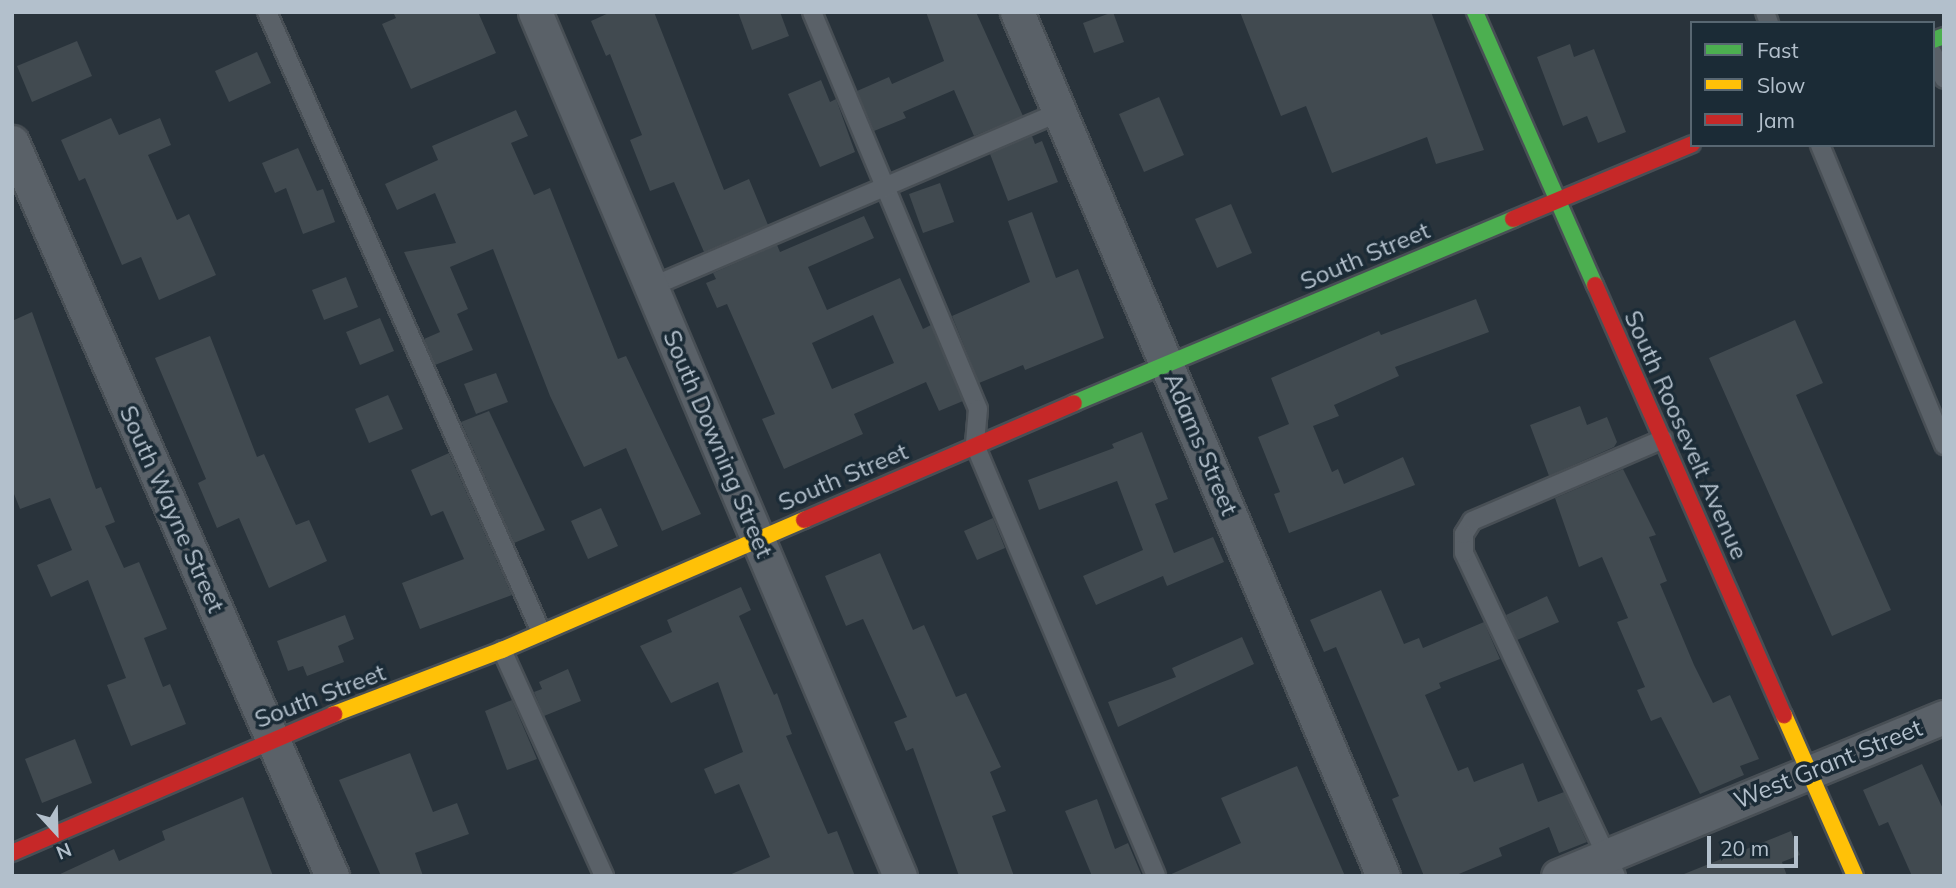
<!DOCTYPE html>
<html>
<head>
<meta charset="utf-8">
<style>
	body { margin:0 }
	#map { position:relative; width:1956px; height:888px; overflow:hidden; background:#29333b; font-family:Mulish,sans-serif }
	div>[style] { position:absolute }
	[style*='--x'] { left:calc(var(--x)*1px); top:calc(var(--y)*1px); width:calc(var(--w)*1px); rotate:calc(var(--a)*1deg) }
	.building>* { inset:0; background:#414a50 }
	.roads { filter:drop-shadow(2px 0 #484f55) drop-shadow(-2px 0 #484f55) drop-shadow(0 2px #484f55) drop-shadow(0 -2px #484f55) }
	.lane>* { height:18px; margin:-9px; padding:0 9px; transform-origin:9px; border-radius:9px; background:#5a6168 }
	.street>* { height:33px; margin:-16.5px; padding:0 16.5px; transform-origin:16.5px; border-radius:16.5px; background:#5a6168 }
	.fast>* { height:16px; margin:-8px; padding:0 8px; transform-origin:8px; border-radius:8px; background:#4caf50 }
	.slow>* { height:16px; margin:-8px; padding:0 8px; transform-origin:8px; border-radius:8px; background:#ffc107 }
	.jam>* { height:16px; margin:-8px; padding:0 8px; transform-origin:8px; border-radius:8px; background:#c62828 }
	span { translate:-50% -50%; white-space:nowrap; text-align:center; line-height:1.15; -webkit-text-stroke:7px #1b2b36; paint-order:stroke }
	.street-label { font-size:24px; color:#b3c0cc }
	.frame { position:absolute; inset:0; border:14px solid #b3c0cc; pointer-events:none }
	.legend { position:absolute; left:1690px; top:21px; width:245px; height:126px; box-sizing:border-box; background:#1b2b36; border:2px solid #586772; margin:0; padding:9px 12px; list-style:none; font-size:21px; color:#b3c0cc }
	.legend li { display:flex; align-items:center; gap:14px; height:35px }
	.legend b { width:35px; border:2px solid #586772 }
	.north { position:absolute; left:21px; top:797px; width:70px; height:70px; -webkit-text-stroke:5px #1b2b36; paint-order:stroke; rotate:158deg; font-size:19px; font-weight:700; line-height:28px; text-align:center; color:#b3c0cc }
	.north::after { content:''; display:block; margin:auto; width:24px; height:32px; background:#b3c0cc; clip-path:polygon(50% 0,100% 100%,50% 72%,0 100%) }
	.scale { position:absolute; left:1707px; top:836px; width:91px; height:32px; box-sizing:border-box; border:4px solid #b3c0cc; border-top:0; padding-left:9px; font-size:21px; line-height:24px; white-space:nowrap; color:#b3c0cc; -webkit-text-stroke:5px #1b2b36; paint-order:stroke }
</style>
</head>
<body>
<div id="map">
	<div class="building">
		<i style="clip-path:polygon(393px 12px,478px 12px,496px 53px,411px 89px,382px 24px,396px 18px)"></i>
		<i style="clip-path:polygon(611px 12px,654px 12px,724px 190px,749px 179px,768px 225px,704px 252px,674px 182px,650px 191px,630px 140px,642px 135px,610px 54px,606px 56px,591px 21px)"></i>
		<i style="clip-path:polygon(738px 12px,780px 12px,789px 36px,752px 50px)"></i>
		<i style="clip-path:polygon(926px 12px,976px 12px,1023px 116px,974px 136px,954px 90px,903px 112px,906px 118px,874px 131px,857px 91px,889px 77px,892px 84px,944px 61px)"></i>
		<i style="clip-path:polygon(1113px 12px,1124px 42px,1094px 53px,1083px 23px)"></i>
		<i style="clip-path:polygon(1240px 12px,1431px 12px,1484px 150px,1436px 164px,1427px 137px,1332px 173px,1306px 106px,1281px 116px)"></i>
		<i style="clip-path:polygon(77px 41px,92px 76px,32px 102px,17px 66px)"></i>
		<i style="clip-path:polygon(1570px 44px,1574px 57px,1594px 49px,1626px 132px,1598px 143px,1587px 116px,1563px 126px,1537px 57px)"></i>
		<i style="clip-path:polygon(257px 52px,271px 83px,229px 102px,215px 71px)"></i>
		<i style="clip-path:polygon(821px 80px,830px 102px,836px 99px,855px 152px,820px 167px,788px 94px)"></i>
		<i style="clip-path:polygon(1159px 97px,1184px 155px,1144px 172px,1119px 114px)"></i>
		<i style="clip-path:polygon(516px 110px,528px 136px,511px 143px,534px 195px,550px 188px,618px 359px,626px 356px,701px 514px,662px 531px,626px 448px,584px 467px,550px 396px,493px 249px,450px 267px,468px 309px,457px 314px,473px 350px,435px 365px,424px 339px,440px 332px,404px 252px,456px 243px,435px 193px,397px 210px,385px 184px,438px 160px,432px 146px)"></i>
		<i style="clip-path:polygon(111px 118px,119px 135px,160px 118px,171px 145px,148px 155px,177px 220px,189px 214px,216px 275px,159px 300px,141px 257px,122px 265px,85px 178px,79px 181px,61px 140px)"></i>
		<i style="clip-path:polygon(1032px 136px,1035px 144px,1042px 141px,1058px 182px,1008px 201px,990px 154px)"></i>
		<i style="clip-path:polygon(298px 148px,317px 191px,323px 189px,335px 222px,303px 234px,286px 188px,275px 193px,262px 163px)"></i>
		<i style="clip-path:polygon(940px 183px,954px 222px,923px 233px,909px 194px)"></i>
		<i style="clip-path:polygon(1231px 204px,1252px 253px,1217px 268px,1195px 219px)"></i>
		<i style="clip-path:polygon(1032px 212px,1056px 278px,1078px 269px,1104px 338px,1025px 370px,1023px 365px,979px 383px,952px 316px,1030px 282px,1008px 221px)"></i>
		<i style="clip-path:polygon(evenodd,864px 216px,874px 238px,808px 267px,827px 310px,900px 278px,923px 329px,931px 325px,963px 401px,939px 411px,926px 382px,854px 414px,863px 434px,784px 469px,762px 419px,775px 414px,727px 304px,717px 308px,706px 283px,716px 279px,713px 273px,777px 245px,780px 252px,864px 216px,873px 315px,894px 363px,832px 389px,812px 343px,873px 315px)"></i>
		<i style="clip-path:polygon(346px 277px,358px 307px,324px 320px,312px 290px)"></i>
		<i style="clip-path:polygon(1476px 299px,1489px 332px,1395px 367px,1399px 376px,1334px 405px,1339px 416px,1313px 426px,1332px 472px,1338px 469px,1344px 484px,1403px 457px,1415px 485px,1289px 533px,1274px 494px,1280px 492px,1258px 437px,1289px 424px,1271px 378px,1379px 331px,1381px 335px)"></i>
		<i style="clip-path:polygon(32px 312px,96px 489px,101px 487px,115px 522px,105px 526px,124px 568px,139px 562px,167px 629px,144px 638px,163px 687px,170px 684px,186px 724px,131px 746px,107px 685px,126px 678px,88px 580px,51px 597px,37px 565px,72px 550px,50px 498px,20px 509px,12px 489px,12px 321px)"></i>
		<i style="clip-path:polygon(380px 318px,394px 351px,360px 365px,346px 332px)"></i>
		<i style="clip-path:polygon(1795px 320px,1823px 383px,1796px 395px,1891px 610px,1832px 636px,1709px 358px)"></i>
		<i style="clip-path:polygon(210px 336px,257px 457px,264px 454px,296px 525px,309px 520px,327px 561px,269px 588px,239px 518px,217px 528px,198px 483px,206px 479px,155px 358px)"></i>
		<i style="clip-path:polygon(496px 373px,508px 402px,476px 414px,464px 384px)"></i>
		<i style="clip-path:polygon(388px 395px,403px 429px,369px 443px,355px 409px)"></i>
		<i style="clip-path:polygon(1580px 406px,1587px 425px,1607px 417px,1617px 442px,1614px 447px,1549px 476px,1530px 425px)"></i>
		<i style="clip-path:polygon(489px 411px,545px 530px,514px 543px,461px 422px)"></i>
		<i style="clip-path:polygon(1142px 432px,1168px 499px,1155px 504px,1174px 553px,1213px 537px,1224px 562px,1167px 586px,1163px 576px,1096px 605px,1083px 576px,1143px 550px,1117px 481px,1039px 510px,1028px 480px,1114px 448px,1112px 444px)"></i>
		<i style="clip-path:polygon(449px 453px,512px 595px,420px 629px,402px 583px,464px 559px,443px 511px,431px 516px,411px 470px)"></i>
		<i style="clip-path:polygon(1623px 469px,1656px 535px,1649px 537px,1667px 581px,1660px 584px,1694px 665px,1713px 703px,1730px 695px,1759px 759px,1740px 766px,1744px 775px,1700px 794px,1661px 717px,1651px 721px,1637px 690px,1645px 687px,1617px 622px,1628px 618px,1602px 557px,1579px 567px,1555px 498px)"></i>
		<i style="clip-path:polygon(601px 508px,618px 546px,588px 559px,571px 521px)"></i>
		<i style="clip-path:polygon(993px 518px,1005px 548px,977px 560px,964px 531px)"></i>
		<i style="clip-path:polygon(880px 553px,913px 630px,924px 625px,956px 697px,966px 693px,1001px 767px,990px 772px,1006px 811px,992px 816px,1014px 876px,959px 876px,913px 748px,906px 751px,894px 722px,907px 717px,863px 619px,846px 626px,825px 576px)"></i>
		<i style="clip-path:polygon(741px 587px,751px 610px,739px 616px,774px 695px,777px 693px,792px 734px,786px 736px,828px 834px,837px 831px,855px 876px,727px 876px,770px 857px,739px 784px,715px 794px,704px 769px,743px 752px,718px 682px,671px 703px,640px 646px,672px 632px,667px 620px)"></i>
		<i style="clip-path:polygon(1381px 590px,1404px 644px,1419px 638px,1423px 648px,1484px 622px,1500px 659px,1439px 683px,1441px 688px,1425px 695px,1458px 771px,1468px 767px,1474px 782px,1523px 763px,1538px 802px,1564px 792px,1587px 842px,1559px 853px,1549px 827px,1499px 848px,1502px 856px,1454px 876px,1424px 876px,1392px 799px,1399px 796px,1336px 647px,1324px 652px,1310px 620px)"></i>
		<i style="clip-path:polygon(1547px 596px,1559px 622px,1517px 640px,1506px 615px)"></i>
		<i style="clip-path:polygon(345px 615px,354px 639px,338px 646px,344px 662px,307px 676px,303px 666px,288px 671px,277px 641px)"></i>
		<i style="clip-path:polygon(1242px 637px,1254px 664px,1118px 727px,1108px 702px,1176px 677px,1172px 668px)"></i>
		<i style="clip-path:polygon(568px 669px,581px 701px,544px 716px,534px 692px,542px 689px,539px 682px)"></i>
		<i style="clip-path:polygon(512px 700px,537px 759px,507px 770px,485px 711px)"></i>
		<i style="clip-path:polygon(75px 739px,92px 783px,42px 803px,25px 759px)"></i>
		<i style="clip-path:polygon(410px 753px,433px 812px,457px 803px,469px 834px,415px 853px,423px 876px,381px 876px,339px 780px)"></i>
		<i style="clip-path:polygon(1922px 764px,1944px 811px,1944px 876px,1912px 876px,1888px 822px,1879px 826px,1863px 790px)"></i>
		<i style="clip-path:polygon(1297px 766px,1345px 876px,1167px 876px,1241px 843px,1221px 798px)"></i>
		<i style="clip-path:polygon(243px 797px,273px 876px,56px 876px,114px 849px,119px 861px,165px 840px,162px 831px)"></i>
		<i style="clip-path:polygon(1097px 799px,1115px 849px,1128px 843px,1142px 876px,1092px 876px,1065px 811px)"></i>
		<i style="clip-path:polygon(1791px 831px,1800px 855px,1782px 862px,1787px 876px,1679px 876px)"></i>
	</div>
	<div class="roads">
		<div class="lane">
			<i style="--x:267;--y:12;--w:678;--a:66.16"></i>
			<i style="--x:812;--y:12;--w:430;--a:67.3"></i>
			<i style="--x:978;--y:409;--w:36;--a:95"></i>
			<i style="--x:975;--y:445;--w:467;--a:67.2"></i>
			<i style="--x:1765;--y:12;--w:12;--a:70"></i>
			<i style="--x:1933;--y:54;--w:27;--a:66"></i>
			<i style="--x:1820;--y:145;--w:325;--a:67.5"></i>
			<i style="--x:651;--y:287;--w:445;--a:-23.2"></i>
			<i style="--x:502;--y:650;--w:248;--a:65.7"></i>
			<i style="--x:1616;--y:876;--w:357;--a:-115.2"></i>
			<i style="--x:1464;--y:553;--w:19;--a:-90"></i>
			<i style="--x:1464;--y:534;--w:15;--a:-58"></i>
			<i style="--x:1472;--y:521;--w:208;--a:-23.2"></i>
		</div>
		<div class="street">
			<i style="--x:535;--y:12;--w:938;--a:67.1"></i>
			<i style="--x:1017;--y:12;--w:938;--a:67.04"></i>
			<i style="--x:12;--y:142;--w:801;--a:66.44"></i>
			<i style="--x:1558;--y:876;--w:417;--a:-22.4"></i>
		</div>
		<div class="fast">
			<i style="--x:1475;--y:12;--w:298;--a:66.3"></i>
			<i style="--x:1933;--y:40;--w:12;--a:-20"></i>
			<i style="--x:1074;--y:403;--w:476;--a:-22.7"></i>
		</div>
		<div class="slow">
			<i style="--x:334;--y:714;--w:180;--a:-20.9"></i>
			<i style="--x:502;--y:650;--w:329;--a:-23.3"></i>
			<i style="--x:1784;--y:715;--w:176;--a:66.2"></i>
		</div>
		<div class="jam">
			<i style="--x:1513;--y:219;--w:194;--a:-22.7"></i>
			<i style="--x:1595;--y:285;--w:470;--a:66.3"></i>
			<i style="--x:804;--y:520;--w:294;--a:-23.4"></i>
			<i style="--x:12;--y:853;--w:351;--a:-23.3"></i>
		</div>
	</div>
	<div class="street-label">
		<span style="left:1365px;top:256px;rotate:-23deg">South Street</span>
		<span style="left:1686px;top:435px;rotate:66deg">South Roosevelt Avenue</span>
		<span style="left:718px;top:444px;rotate:67deg">South Downing Street</span>
		<span style="left:1201px;top:444px;rotate:67deg">Adams Street</span>
		<span style="left:843px;top:477px;rotate:-23deg">South Street</span>
		<span style="left:172px;top:509px;rotate:66deg">South Wayne Street</span>
		<span style="left:320px;top:696px;rotate:-21deg">South Street</span>
		<span style="left:1828px;top:764px;rotate:-22deg">West Grant Street</span>
	</div>
	<div class="frame"></div>
	<ul class="legend">
	<li><b style="height:9px;background:#4caf50"></b>Fast</li>
	<li><b style="height:9px;background:#ffc107"></b>Slow</li>
	<li><b style="height:9px;background:#c62828"></b>Jam</li>
	</ul>
	<div class="north">N</div>
	<div class="scale">20 m</div>
</div>
</body>
</html>
